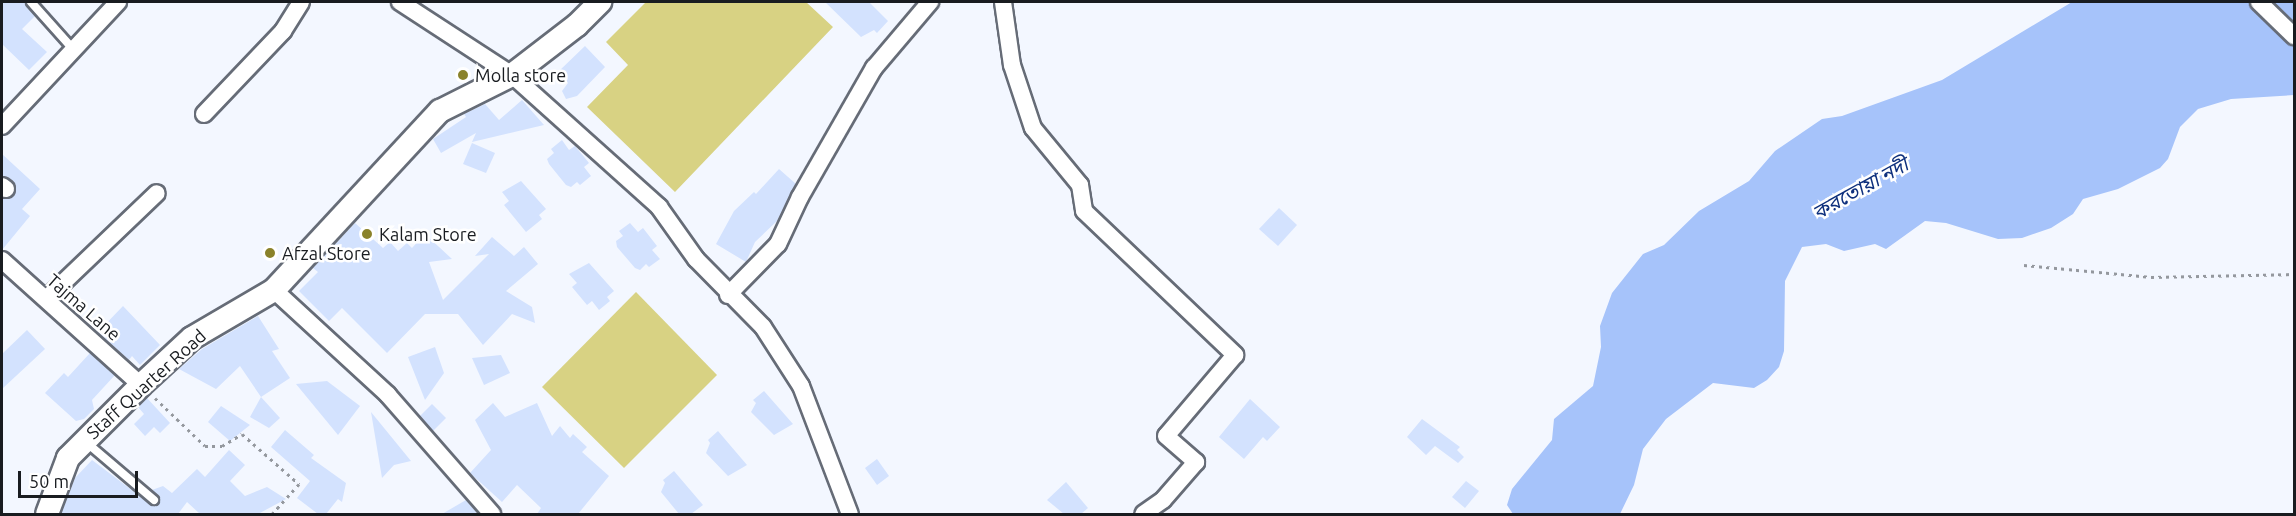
<!DOCTYPE html>
<html>
<head>
<meta charset="utf-8">
<style>
	body { margin:0 }
	#map { position:relative; width:2296px; height:516px; overflow:hidden; background:#f3f7ff; font-family:Ubuntu,"Noto Sans Bengali",sans-serif }
	div>[style] { position:absolute }
	[style*='--x'] { left:calc(var(--x)*1px); top:calc(var(--y)*1px); width:calc(var(--w)*1px); rotate:calc(var(--a)*1deg) }
	.green>* { inset:0; background:#d8d283 }
	.water>* { inset:0; background:#a6c3fa }
	.building>* { inset:0; background:#d3e2fe }
	.path>* { height:3px; margin-top:-1.5px; transform-origin:0; background:repeating-linear-gradient(90deg,#94989e 0 3px,transparent 0 7.5px) }
	.roads { filter:drop-shadow(2px 0 #666c77) drop-shadow(-2px 0 #666c77) drop-shadow(0 2px #666c77) drop-shadow(0 -2px #666c77) }
	.lane>* { height:8px; margin:-4px; padding:0 4px; transform-origin:4px; border-radius:4px; background:#fff }
	.street>* { height:16px; margin:-8px; padding:0 8px; transform-origin:8px; border-radius:8px; background:#fff }
	.secondary>* { height:22px; margin:-11px; padding:0 11px; transform-origin:11px; border-radius:11px; background:#fff }
	.dots>* { width:16px; height:16px; translate:-50% -50%; box-sizing:border-box; border:3px solid #fff; border-radius:50% }
	span { translate:-50% -50%; white-space:nowrap; text-align:center; line-height:1.15; -webkit-text-stroke:5px #fff; paint-order:stroke }
	.poi-label { font-size:18px; color:#191c20 }
	.left { translate:0 -50%; text-align:left }
	.street-label { font-size:18px; color:#191c20 }
	.water-label { font-size:20px; color:#0e307d; font-style:italic }
	.frame { position:absolute; inset:0; border:3px solid #191c20; pointer-events:none }
	.scale { position:absolute; left:18px; top:471px; width:120px; height:27px; box-sizing:border-box; border:3px solid #191c20; border-top:0; padding-left:8px; font-size:18px; line-height:21px; white-space:nowrap; color:#191c20; -webkit-text-stroke:4px #fff; paint-order:stroke }
</style>
</head>
<body>
<div id="map">
	<div class="green">
		<i style="clip-path:polygon(646px 2px,806px 2px,833px 27px,675px 192px,587px 107px,628px 65px,606px 42px)"></i>
		<i style="clip-path:polygon(636px 292px,717px 375px,624px 468px,542px 387px)"></i>
	</div>
	<div class="water">
		<i style="clip-path:polygon(2072px 2px,2294px 2px,2294px 95px,2231px 99px,2198px 109px,2180px 127px,2168px 159px,2160px 168px,2118px 189px,2083px 199px,2073px 214px,2051px 228px,2022px 238px,1998px 239px,1946px 223px,1925px 221px,1886px 249px,1875px 244px,1844px 251px,1826px 244px,1802px 247px,1785px 281px,1784px 351px,1779px 367px,1767px 380px,1754px 388px,1713px 383px,1666px 419px,1643px 449px,1634px 485px,1620px 514px,1513px 514px,1507px 505px,1512px 489px,1552px 440px,1554px 419px,1593px 386px,1601px 347px,1600px 326px,1612px 293px,1643px 254px,1664px 245px,1699px 211px,1749px 181px,1775px 151px,1822px 119px,1842px 116px,1942px 80px)"></i>
	</div>
	<div class="building">
		<i style="clip-path:polygon(2px 2px,25px 2px,35px 16px,22px 29px,47px 52px,29px 70px,2px 44px)"></i>
		<i style="clip-path:polygon(825px 2px,869px 2px,888px 21px,877px 33px,874px 30px,861px 37px)"></i>
		<i style="clip-path:polygon(585px 46px,605px 67px,577px 96px,566px 99px,562px 91px,568px 83px,558px 72px)"></i>
		<i style="clip-path:polygon(522px 100px,544px 125px,472px 142px,476px 133px,441px 153px,433px 139px,466px 117px,464px 114px,485px 104px,499px 120px)"></i>
		<i style="clip-path:polygon(562px 140px,569px 150px,575px 146px,589px 163px,584px 167px,591px 176px,580px 185px,577px 182px,571px 187px,566px 185px,549px 164px,547px 159px,554px 153px,551px 149px)"></i>
		<i style="clip-path:polygon(472px 143px,495px 153px,486px 173px,463px 164px)"></i>
		<i style="clip-path:polygon(2px 154px,40px 189px,22px 209px,30px 216px,2px 250px,2px 198px,11px 198px,16px 190px,12px 181px,2px 176px)"></i>
		<i style="clip-path:polygon(779px 169px,796px 184px,777px 221px,755px 242px,746px 262px,716px 244px,734px 211px,754px 192px,756px 194px)"></i>
		<i style="clip-path:polygon(521px 181px,546px 209px,539px 215px,542px 219px,526px 232px,504px 205px,509px 201px,502px 192px)"></i>
		<i style="clip-path:polygon(1279px 208px,1297px 225px,1278px 246px,1259px 229px)"></i>
		<i style="clip-path:polygon(355px 223px,383px 248px,390px 242px,398px 251px,407px 243px,412px 248px,425px 234px,452px 259px,429px 262px,443px 300px,489px 254px,475px 256px,492px 237px,514px 256px,524px 247px,538px 264px,506px 291px,532px 307px,535px 323px,512px 314px,483px 345px,458px 314px,425px 314px,387px 353px,342px 308px,329px 321px,299px 291px,318px 272px,313px 268px)"></i>
		<i style="clip-path:polygon(630px 223px,638px 232px,643px 228px,657px 246px,652px 250px,660px 259px,649px 267px,646px 264px,640px 270px,635px 268px,617px 247px,616px 241px,623px 236px,619px 231px)"></i>
		<i style="clip-path:polygon(589px 263px,614px 291px,607px 297px,610px 301px,599px 310px,592px 301px,587px 305px,572px 287px,577px 283px,569px 274px)"></i>
		<i style="clip-path:polygon(123px 306px,160px 345px,140px 365px,132px 356px,129px 360px,98px 332px)"></i>
		<i style="clip-path:polygon(258px 316px,279px 349px,272px 351px,290px 378px,261px 397px,240px 366px,216px 389px,179px 369px,202px 349px)"></i>
		<i style="clip-path:polygon(27px 330px,45px 349px,2px 389px,2px 354px)"></i>
		<i style="clip-path:polygon(435px 347px,444px 373px,425px 400px,408px 357px)"></i>
		<i style="clip-path:polygon(90px 353px,115px 375px,92px 400px,94px 409px,84px 419px,76px 421px,45px 393px,64px 373px,68px 377px)"></i>
		<i style="clip-path:polygon(501px 355px,510px 373px,484px 385px,472px 358px)"></i>
		<i style="clip-path:polygon(327px 381px,360px 406px,338px 435px,296px 384px)"></i>
		<i style="clip-path:polygon(764px 391px,793px 424px,774px 435px,751px 412px,756px 403px,753px 400px)"></i>
		<i style="clip-path:polygon(261px 397px,280px 418px,269px 428px,250px 417px)"></i>
		<i style="clip-path:polygon(147px 398px,170px 423px,160px 433px,154px 427px,145px 436px,134px 424px,144px 414px,138px 407px)"></i>
		<i style="clip-path:polygon(1250px 399px,1280px 427px,1267px 441px,1263px 437px,1244px 459px,1219px 437px)"></i>
		<i style="clip-path:polygon(493px 403px,505px 417px,537px 403px,552px 436px,560px 426px,570px 438px,573px 434px,587px 447px,582px 452px,609px 476px,578px 514px,537px 514px,541px 508px,517px 485px,502px 502px,470px 473px,491px 450px,475px 420px)"></i>
		<i style="clip-path:polygon(432px 404px,446px 418px,433px 431px,420px 416px)"></i>
		<i style="clip-path:polygon(221px 406px,250px 425px,230px 441px,208px 422px)"></i>
		<i style="clip-path:polygon(371px 412px,411px 461px,394px 465px,382px 478px)"></i>
		<i style="clip-path:polygon(1422px 419px,1460px 447px,1457px 450px,1464px 457px,1458px 463px,1435px 446px,1426px 455px,1407px 437px)"></i>
		<i style="clip-path:polygon(285px 430px,314px 455px,311px 458px,346px 483px,342px 502px,338px 499px,326px 514px,318px 514px,297px 498px,310px 481px,271px 447px)"></i>
		<i style="clip-path:polygon(718px 431px,747px 465px,728px 476px,706px 453px,710px 443px,708px 440px)"></i>
		<i style="clip-path:polygon(229px 450px,245px 465px,230px 481px,245px 496px,267px 487px,286px 499px,258px 514px,200px 514px,187px 502px,178px 514px,61px 514px,75px 478px,92px 460px,153px 506px,160px 498px,152px 490px,163px 486px,172px 493px,197px 469px,205px 477px)"></i>
		<i style="clip-path:polygon(877px 459px,889px 476px,877px 485px,865px 468px)"></i>
		<i style="clip-path:polygon(674px 471px,703px 505px,691px 514px,679px 514px,661px 492px,665px 483px,663px 480px)"></i>
		<i style="clip-path:polygon(1466px 481px,1479px 491px,1465px 508px,1452px 497px)"></i>
		<i style="clip-path:polygon(1066px 482px,1088px 508px,1081px 514px,1064px 514px,1047px 500px)"></i>
		<i style="clip-path:polygon(466px 500px,478px 514px,442px 514px)"></i>
	</div>
	<div class="path">
		<i style="--x:2024;--y:265;--w:128;--a:5.4"></i>
		<i style="--x:2151;--y:277;--w:143;--a:-1.2"></i>
		<i style="--x:155;--y:398;--w:69;--a:43.8"></i>
		<i style="--x:205;--y:446;--w:17;--a:0"></i>
		<i style="--x:222;--y:446;--w:23;--a:-31"></i>
		<i style="--x:242;--y:434;--w:76;--a:41.3"></i>
		<i style="--x:299;--y:484;--w:40;--a:132"></i>
	</div>
	<div class="roads">
		<div class="lane">
			<i style="--x:31;--y:2;--w:63;--a:48.2"></i>
			<i style="--x:87;--y:443;--w:88;--a:40.4"></i>
		</div>
		<div class="street">
			<i style="--x:400;--y:2;--w:134;--a:33.1"></i>
			<i style="--x:512;--y:75;--w:198;--a:41.9"></i>
			<i style="--x:659;--y:207;--w:64;--a:54.6"></i>
			<i style="--x:696;--y:259;--w:95;--a:45.4"></i>
			<i style="--x:763;--y:327;--w:70;--a:57.2"></i>
			<i style="--x:801;--y:386;--w:137;--a:69.1"></i>
			<i style="--x:1003;--y:2;--w:64;--a:81.9"></i>
			<i style="--x:1012;--y:65;--w:66;--a:71.6"></i>
			<i style="--x:1033;--y:128;--w:74;--a:50.5"></i>
			<i style="--x:1080;--y:185;--w:26;--a:81"></i>
			<i style="--x:1084;--y:211;--w:209;--a:43.6"></i>
			<i style="--x:1235;--y:355;--w:106;--a:130.4"></i>
			<i style="--x:1166;--y:436;--w:40;--a:41"></i>
			<i style="--x:1196;--y:462;--w:50;--a:131"></i>
			<i style="--x:1163;--y:500;--w:24;--a:145"></i>
			<i style="--x:2259;--y:2;--w:49;--a:44.2"></i>
			<i style="--x:204;--y:114;--w:115;--a:-46.4"></i>
			<i style="--x:283;--y:31;--w:34;--a:-58"></i>
			<i style="--x:2;--y:126;--w:170;--a:-46.9"></i>
			<i style="--x:2;--y:186;--w:5;--a:37"></i>
			<i style="--x:2;--y:260;--w:187;--a:42"></i>
			<i style="--x:274;--y:290;--w:155;--a:42.6"></i>
			<i style="--x:388;--y:395;--w:158;--a:48.8"></i>
			<i style="--x:728;--y:295;--w:71;--a:-45.6"></i>
			<i style="--x:778;--y:244;--w:52;--a:-64.9"></i>
			<i style="--x:800;--y:197;--w:149;--a:-60.2"></i>
			<i style="--x:874;--y:68;--w:87;--a:-49.7"></i>
			<i style="--x:46;--y:299;--w:153;--a:-43.7"></i>
		</div>
		<div class="secondary">
			<i style="--x:47;--y:514;--w:60;--a:-69.4"></i>
			<i style="--x:68;--y:458;--w:103;--a:-45"></i>
			<i style="--x:141;--y:385;--w:69;--a:-42.7"></i>
			<i style="--x:192;--y:338;--w:95;--a:-30.3"></i>
			<i style="--x:274;--y:290;--w:244;--a:-47.2"></i>
			<i style="--x:440;--y:111;--w:80;--a:-26.6"></i>
			<i style="--x:512;--y:75;--w:82;--a:-37.6"></i>
			<i style="--x:577;--y:25;--w:33;--a:-45"></i>
		</div>
	</div>
	<div class="dots">
		<i style="left:463px;top:75px;background:#8a822a"></i>
		<i style="left:367px;top:234px;background:#8a822a"></i>
		<i style="left:270px;top:253px;background:#8a822a"></i>
	</div>
	<div class="poi-label">
		<span class="left" style="left:475px;top:75px">Molla store</span>
		<span class="left" style="left:379px;top:234px">Kalam Store</span>
		<span class="left" style="left:282px;top:253px">Afzal Store</span>
	</div>
	<div class="street-label">
		<span style="left:84px;top:307px;rotate:41deg">Tajma Lane</span>
		<span style="left:146px;top:384px;rotate:-42deg">Staff Quarter Road</span>
	</div>
	<div class="water-label">
		<span style="left:1860px;top:188px;rotate:-29deg">করতোয়া নদী</span>
	</div>
	<div class="frame"></div>
	<div class="scale">50 m</div>
</div>
</body>
</html>
